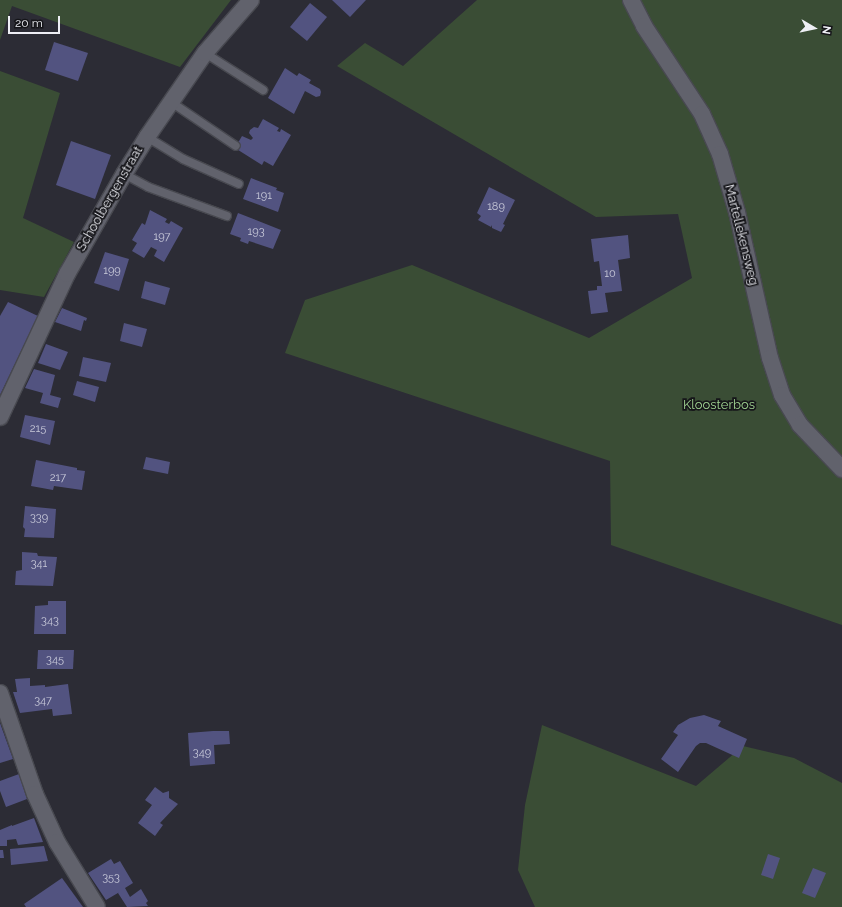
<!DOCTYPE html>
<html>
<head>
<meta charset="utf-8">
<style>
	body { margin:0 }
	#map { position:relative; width:842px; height:907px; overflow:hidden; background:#2c2c35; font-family:Raleway,sans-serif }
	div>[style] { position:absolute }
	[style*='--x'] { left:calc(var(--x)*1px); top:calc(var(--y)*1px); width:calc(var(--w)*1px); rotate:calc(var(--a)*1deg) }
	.green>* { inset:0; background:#3a4d35 }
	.building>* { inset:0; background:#525380 }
	.roads { filter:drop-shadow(1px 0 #484950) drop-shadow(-1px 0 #484950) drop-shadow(0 1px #484950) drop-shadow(0 -1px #484950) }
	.service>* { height:8px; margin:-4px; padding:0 4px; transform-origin:4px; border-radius:4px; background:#61626c }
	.minor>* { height:16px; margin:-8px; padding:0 8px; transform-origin:8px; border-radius:8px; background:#61626c }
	span { translate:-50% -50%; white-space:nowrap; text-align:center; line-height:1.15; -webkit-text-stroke:3.5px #151519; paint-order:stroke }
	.number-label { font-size:11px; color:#c7c8d8 }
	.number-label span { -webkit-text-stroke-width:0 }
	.street-label { font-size:13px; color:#eeeff5 }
	.park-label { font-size:13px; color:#9fd291 }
	.north { position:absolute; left:794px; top:8px; width:40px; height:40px; -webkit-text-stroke:3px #151519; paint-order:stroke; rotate:99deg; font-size:11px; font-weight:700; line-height:16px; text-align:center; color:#eeeff5 }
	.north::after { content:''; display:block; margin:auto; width:14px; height:18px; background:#eeeff5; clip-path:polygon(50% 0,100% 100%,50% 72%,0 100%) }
	.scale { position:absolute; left:8px; top:16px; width:52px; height:18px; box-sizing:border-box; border:2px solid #eeeff5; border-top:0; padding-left:5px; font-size:12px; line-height:14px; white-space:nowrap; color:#eeeff5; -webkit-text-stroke:3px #151519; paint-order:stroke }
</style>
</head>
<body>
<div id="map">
	<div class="green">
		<i style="clip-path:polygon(0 0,231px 0,180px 67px,12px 6px,0 40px)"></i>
		<i style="clip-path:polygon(477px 0,842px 0,842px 625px,611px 545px,610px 461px,285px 353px,305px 300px,412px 265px,589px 338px,692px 278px,678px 214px,596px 217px,337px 66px,365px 43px,403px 66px)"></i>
		<i style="clip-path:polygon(0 71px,60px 93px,23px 218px,74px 242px,44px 297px,0 290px)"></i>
		<i style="clip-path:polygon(542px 725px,696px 786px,743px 746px,794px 758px,842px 783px,842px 907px,535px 907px,518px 870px,525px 805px)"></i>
	</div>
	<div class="building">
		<i style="clip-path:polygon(332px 0,366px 0,350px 17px)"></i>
		<i style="clip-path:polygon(310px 3px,327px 17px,307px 41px,290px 27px)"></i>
		<i style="clip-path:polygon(54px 42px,88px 53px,78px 81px,45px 70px)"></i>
		<i style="clip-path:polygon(285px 68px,297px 76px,299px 73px,311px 80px,309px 83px,320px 89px,321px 92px,320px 96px,316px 97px,305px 91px,294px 114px,268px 98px)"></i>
		<i style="clip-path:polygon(263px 119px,279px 128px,277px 131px,280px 132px,281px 129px,291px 135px,273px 166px,264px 161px,262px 165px,235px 148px,242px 136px,251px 140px,253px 138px,249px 133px,250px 130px,254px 127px,258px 128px)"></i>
		<i style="clip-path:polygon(71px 141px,111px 155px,95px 199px,56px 185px)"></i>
		<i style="clip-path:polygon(251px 178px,277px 188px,276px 190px,284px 193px,278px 212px,243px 199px)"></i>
		<i style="clip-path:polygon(489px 187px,515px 200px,503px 224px,505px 225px,501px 232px,492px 228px,492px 225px,491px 227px,478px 220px,481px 216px,477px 213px)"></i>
		<i style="clip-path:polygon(150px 210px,167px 219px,165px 222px,169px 224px,171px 221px,183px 228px,164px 262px,154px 256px,157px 250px,151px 247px,144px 258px,132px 251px,137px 243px,132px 240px,142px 223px,145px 225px)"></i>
		<i style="clip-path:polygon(238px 213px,281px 230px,273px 249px,249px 241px,248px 244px,240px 241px,241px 238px,230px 234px)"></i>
		<i style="clip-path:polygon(628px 235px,630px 258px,618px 260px,622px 291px,605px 293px,608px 312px,591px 314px,588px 291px,597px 290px,597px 286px,602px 286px,599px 261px,594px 262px,591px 239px)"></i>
		<i style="clip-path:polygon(105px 252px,129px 259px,119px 291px,94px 283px)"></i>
		<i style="clip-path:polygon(145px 281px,170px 288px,165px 305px,141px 298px)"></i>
		<i style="clip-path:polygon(8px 302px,38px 316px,0 395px,0 316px)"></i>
		<i style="clip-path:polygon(62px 308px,87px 318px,86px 321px,84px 320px,81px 331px,55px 322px)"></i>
		<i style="clip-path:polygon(124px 323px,147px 329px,142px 347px,120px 341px)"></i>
		<i style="clip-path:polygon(46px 344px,68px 352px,60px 370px,38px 363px)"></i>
		<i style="clip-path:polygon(83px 357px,111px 363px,106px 382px,79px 376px)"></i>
		<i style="clip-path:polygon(34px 369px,55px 375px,50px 395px,61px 398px,58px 408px,40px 403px,43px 393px,25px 388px)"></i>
		<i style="clip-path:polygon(77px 381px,99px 387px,95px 402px,73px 395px)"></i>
		<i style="clip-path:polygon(25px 415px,55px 421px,50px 445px,20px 437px)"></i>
		<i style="clip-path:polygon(146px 457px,170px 462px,168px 474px,143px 469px)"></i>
		<i style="clip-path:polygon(36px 460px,77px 468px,77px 470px,85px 471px,82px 490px,54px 486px,53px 490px,31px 486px)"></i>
		<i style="clip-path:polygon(25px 506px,56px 509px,54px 538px,24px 537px,25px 529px,23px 527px)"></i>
		<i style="clip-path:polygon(22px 552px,37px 553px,38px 556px,57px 557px,53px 586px,15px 585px,16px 571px,22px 570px)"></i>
		<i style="clip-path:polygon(48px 601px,66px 601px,66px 634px,34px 634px,35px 606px,48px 605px)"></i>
		<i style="clip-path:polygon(38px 650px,74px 650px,73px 669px,37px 669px)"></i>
		<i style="clip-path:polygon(30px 678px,30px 686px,45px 685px,45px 687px,68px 684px,72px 714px,53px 716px,52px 709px,20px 713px,13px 692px,17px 692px,15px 679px)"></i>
		<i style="clip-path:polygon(704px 715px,718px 720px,721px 721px,718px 726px,747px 739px,739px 758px,706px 743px,700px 743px,696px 746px,678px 772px,661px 759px,678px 735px,673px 732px,678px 725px,690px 718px)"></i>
		<i style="clip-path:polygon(0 723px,13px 759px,0 763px)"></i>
		<i style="clip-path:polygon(213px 731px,229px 731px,230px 744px,214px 745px,215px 764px,190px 766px,188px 733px)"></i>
		<i style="clip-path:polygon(19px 774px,27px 799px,6px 807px,0 791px,0 781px)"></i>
		<i style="clip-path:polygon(155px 787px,163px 793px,169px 791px,169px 798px,178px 804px,160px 823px,163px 825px,155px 836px,138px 823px,152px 805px,145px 800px)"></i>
		<i style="clip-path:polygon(34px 818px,43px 842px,18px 845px,16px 839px,7px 840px,7px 846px,0 846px,0 830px,12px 825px,12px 826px)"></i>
		<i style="clip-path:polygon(44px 846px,48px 861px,11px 865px,10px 849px)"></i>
		<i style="clip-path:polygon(0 850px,3px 850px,4px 858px,0 858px)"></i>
		<i style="clip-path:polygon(768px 854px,780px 858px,773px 879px,761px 875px)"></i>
		<i style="clip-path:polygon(111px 859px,114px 864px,120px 861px,133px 883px,125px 888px,130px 897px,141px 889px,148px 901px,146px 903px,148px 906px,127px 907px,118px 893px,123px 890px,106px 900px,88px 873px)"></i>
		<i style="clip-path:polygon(813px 868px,826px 873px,815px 898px,802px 893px)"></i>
		<i style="clip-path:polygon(62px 878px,83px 907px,26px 907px,24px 904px)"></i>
	</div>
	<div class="roads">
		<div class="service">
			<i style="--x:205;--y:53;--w:69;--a:32.5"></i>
			<i style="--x:171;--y:102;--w:78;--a:34.1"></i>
			<i style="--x:147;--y:137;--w:42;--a:31.4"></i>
			<i style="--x:183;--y:159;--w:61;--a:24.1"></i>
			<i style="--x:124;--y:174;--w:27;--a:28"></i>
			<i style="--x:148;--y:187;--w:84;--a:20.2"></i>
		</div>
		<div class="minor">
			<i style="--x:631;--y:0;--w:29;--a:63"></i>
			<i style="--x:644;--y:26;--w:105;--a:56.6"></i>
			<i style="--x:702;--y:114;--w:44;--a:65.8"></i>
			<i style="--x:720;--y:154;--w:60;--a:73.7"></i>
			<i style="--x:737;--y:212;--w:150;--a:77.3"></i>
			<i style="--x:770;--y:358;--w:39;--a:72"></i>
			<i style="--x:782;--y:395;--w:35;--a:59"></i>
			<i style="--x:800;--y:425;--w:61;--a:46.3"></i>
			<i style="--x:0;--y:417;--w:158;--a:-64.9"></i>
			<i style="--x:67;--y:274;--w:115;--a:-60.3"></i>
			<i style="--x:124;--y:174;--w:44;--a:-58.1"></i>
			<i style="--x:147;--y:137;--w:102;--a:-55.4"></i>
			<i style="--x:205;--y:53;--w:70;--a:-49"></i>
			<i style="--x:0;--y:693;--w:107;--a:70.9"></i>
			<i style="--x:35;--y:794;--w:53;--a:65.4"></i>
			<i style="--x:57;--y:842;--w:76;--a:58.4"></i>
		</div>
	</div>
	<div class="number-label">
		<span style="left:264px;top:196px">191</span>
		<span style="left:496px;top:207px">189</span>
		<span style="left:256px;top:232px">193</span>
		<span style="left:162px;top:237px">197</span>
		<span style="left:112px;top:271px">199</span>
		<span style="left:610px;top:274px">10</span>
		<span style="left:38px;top:429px">215</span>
		<span style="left:58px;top:478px">217</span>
		<span style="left:39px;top:518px">339</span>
		<span style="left:39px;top:564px">341</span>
		<span style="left:50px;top:621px">343</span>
		<span style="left:55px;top:660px">345</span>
		<span style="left:43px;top:701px">347</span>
		<span style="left:202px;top:753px">349</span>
		<span style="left:111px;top:878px">353</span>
	</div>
	<div class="street-label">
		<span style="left:110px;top:199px;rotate:-60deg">Schoolbergenstraat</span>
		<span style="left:741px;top:235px;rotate:76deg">Martellekensweg</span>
	</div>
	<div class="park-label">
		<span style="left:719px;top:405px">Kloosterbos</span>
	</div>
	<div class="north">N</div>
	<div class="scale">20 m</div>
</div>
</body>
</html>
